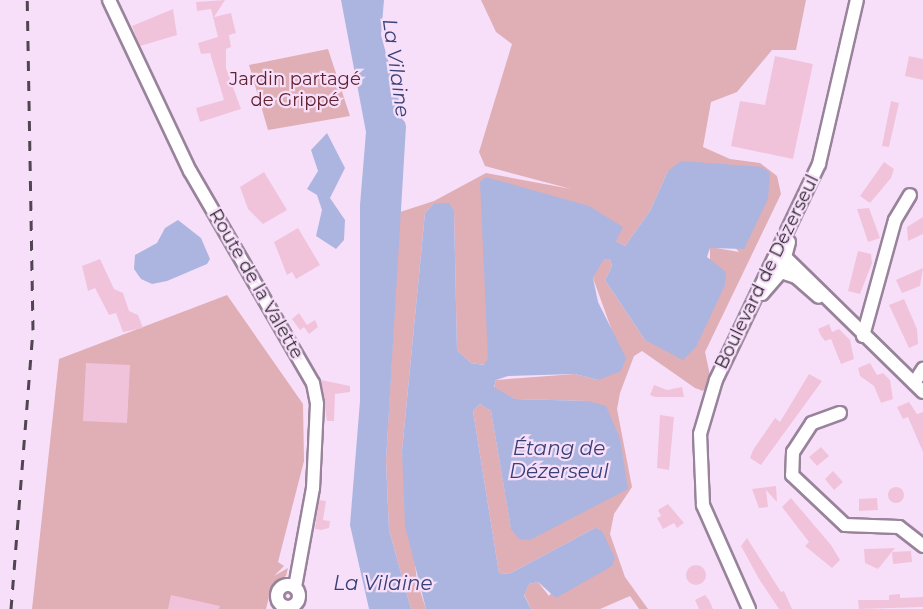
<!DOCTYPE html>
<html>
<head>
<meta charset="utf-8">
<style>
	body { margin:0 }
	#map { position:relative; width:923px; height:609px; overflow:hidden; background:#f7dffa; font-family:Montserrat,sans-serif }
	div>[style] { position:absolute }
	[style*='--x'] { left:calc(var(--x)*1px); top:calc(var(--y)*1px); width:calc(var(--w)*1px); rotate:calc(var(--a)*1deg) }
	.green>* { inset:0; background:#e0aeb5 }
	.water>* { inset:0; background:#acb5df }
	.building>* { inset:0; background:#f1c3db }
	.round { border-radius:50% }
	.roads { filter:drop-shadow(2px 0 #98839b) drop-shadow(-2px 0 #98839b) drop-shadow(0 2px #98839b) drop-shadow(0 -2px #98839b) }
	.minor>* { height:12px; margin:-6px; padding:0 6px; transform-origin:6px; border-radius:6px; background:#fff }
	.minor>.ring { margin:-6px; padding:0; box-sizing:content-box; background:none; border:12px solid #fff; border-radius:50% }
	.rail>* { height:3px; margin-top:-1.5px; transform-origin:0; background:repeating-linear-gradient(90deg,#514552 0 10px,transparent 0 20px) }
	span { translate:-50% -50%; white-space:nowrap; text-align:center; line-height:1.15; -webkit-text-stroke:4.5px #f7dffa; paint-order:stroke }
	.park-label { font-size:18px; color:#612230 }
	.street-label { font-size:18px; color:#322933 }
	.water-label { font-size:20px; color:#384076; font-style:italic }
</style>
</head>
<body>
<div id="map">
	<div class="green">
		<i style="clip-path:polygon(481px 0,806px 0,796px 50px,772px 50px,737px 92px,711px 102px,703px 147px,730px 159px,760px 163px,777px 176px,781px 194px,705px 352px,711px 380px,703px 391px,695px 388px,642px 351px,634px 356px,620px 393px,617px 409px,632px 487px,614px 514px,610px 534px,625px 577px,648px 609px,639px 609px,630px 596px,600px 609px,531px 609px,524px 594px,529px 584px,538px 582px,549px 596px,595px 528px,509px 574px,499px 573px,473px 411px,480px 404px,491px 411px,511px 528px,588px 401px,515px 399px,494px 388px,496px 380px,575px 374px,598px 380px,620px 353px,593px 278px,603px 259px,610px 259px,612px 266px,605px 280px,645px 340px,725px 272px,710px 262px,710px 247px,739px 252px,668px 171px,650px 211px,625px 246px,616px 241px,485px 365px,471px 363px,457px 350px,454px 210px,449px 204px,433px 204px,425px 213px,402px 451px,417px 581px,426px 609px,411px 609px,389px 530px,386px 461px,400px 212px,434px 201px,486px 173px,571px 189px,485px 166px,479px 152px,512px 44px,496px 32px)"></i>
		<i style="clip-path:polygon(328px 49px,350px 116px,268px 130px,249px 65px)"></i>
		<i style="clip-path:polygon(227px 295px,303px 404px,304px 461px,278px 562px,284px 566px,274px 576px,288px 568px,286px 576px,272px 585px,266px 609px,32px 609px,59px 359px)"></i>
	</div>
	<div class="water">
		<i style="clip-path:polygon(341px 0,384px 0,381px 35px,406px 126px,386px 461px,389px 530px,411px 609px,369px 609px,350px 525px,360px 401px,360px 205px,366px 132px)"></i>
		<i style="clip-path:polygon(327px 133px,345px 168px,330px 198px,345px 220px,344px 240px,336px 249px,316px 236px,322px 210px,317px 195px,307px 189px,318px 171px,311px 150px)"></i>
		<i style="clip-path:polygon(681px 161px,762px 167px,770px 173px,768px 199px,744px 249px,710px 248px,707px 257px,726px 272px,725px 285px,696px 347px,683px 360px,645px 340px,605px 280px,612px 266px,610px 259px,604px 259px,593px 278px,598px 302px,626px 358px,621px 371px,598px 380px,575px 374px,508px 376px,496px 380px,494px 387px,515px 399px,588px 401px,606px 406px,620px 438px,628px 489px,530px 540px,519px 539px,511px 529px,491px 411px,480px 404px,473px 411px,499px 573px,509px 574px,595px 528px,602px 531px,615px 558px,612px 566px,556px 598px,538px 582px,529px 584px,524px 595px,531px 609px,426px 609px,405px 526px,402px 451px,425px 213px,433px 204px,449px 203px,454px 210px,457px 350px,471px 363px,484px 365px,488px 358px,480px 182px,486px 177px,589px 206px,623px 227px,616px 241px,625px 246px,650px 211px,668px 171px)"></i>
		<i style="clip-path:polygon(178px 220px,201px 238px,210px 259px,207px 264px,167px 281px,152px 284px,141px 279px,134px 269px,135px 255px,157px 243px,165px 228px)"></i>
	</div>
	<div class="building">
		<i style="clip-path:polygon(225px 0,214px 17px,231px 13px,236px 33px,229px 35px,231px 47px,226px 49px,226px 68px,241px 109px,200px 122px,196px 108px,224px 100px,210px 53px,201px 54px,198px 43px,218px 37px,211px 9px,197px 11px,196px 2px)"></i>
		<i style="clip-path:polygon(173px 9px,177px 35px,140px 46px,132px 26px)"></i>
		<i style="clip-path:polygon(775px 56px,813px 64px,793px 159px,731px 146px,740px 101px,765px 105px)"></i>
		<i style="clip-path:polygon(909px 56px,923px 59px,923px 80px,905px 76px)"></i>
		<i style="clip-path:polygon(891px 101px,899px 103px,889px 147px,882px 146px)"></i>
		<i style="clip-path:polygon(884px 162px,894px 169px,891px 178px,870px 203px,860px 196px)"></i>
		<i style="clip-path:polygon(264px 172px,287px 210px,263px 224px,248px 209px,240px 187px)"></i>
		<i style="clip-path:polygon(869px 208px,880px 238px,868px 242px,857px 209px)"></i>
		<i style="clip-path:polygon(923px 217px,923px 234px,908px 241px,907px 227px)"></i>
		<i style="clip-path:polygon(298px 228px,320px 265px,296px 279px,292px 272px,287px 275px,274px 242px)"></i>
		<i style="clip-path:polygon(858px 251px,871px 254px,872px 263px,860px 294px,848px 291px)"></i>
		<i style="clip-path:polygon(100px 259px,114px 289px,123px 293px,129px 311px,138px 315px,143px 328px,123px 332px,116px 313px,109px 315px,95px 288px,88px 291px,82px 266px)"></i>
		<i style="clip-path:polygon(923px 268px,920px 286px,902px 293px,896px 280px)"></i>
		<i style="clip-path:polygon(904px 299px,917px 329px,918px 344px,909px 348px,889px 305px)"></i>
		<i style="clip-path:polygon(299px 313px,307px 325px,315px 320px,318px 327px,309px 334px,304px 327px,300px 330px,292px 319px)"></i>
		<i style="clip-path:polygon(829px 324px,832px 332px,839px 329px,850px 340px,854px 359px,841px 364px,831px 339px,825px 341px,821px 336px,818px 329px)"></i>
		<i style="clip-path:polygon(86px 363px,130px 365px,127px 423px,83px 421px)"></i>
		<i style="clip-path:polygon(870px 363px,877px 375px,883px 373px,890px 380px,893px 399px,881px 403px,874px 386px,860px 376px,858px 368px)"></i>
		<i style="clip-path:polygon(809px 374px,822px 381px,761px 465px,750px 458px,753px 450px,775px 418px,780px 422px)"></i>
		<i style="clip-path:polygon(321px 380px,350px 386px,350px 392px,335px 394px,334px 421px,327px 421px)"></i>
		<i style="clip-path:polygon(654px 385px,667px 390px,682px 387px,684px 397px,655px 397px,650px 395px)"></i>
		<i style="clip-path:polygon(909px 402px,917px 414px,923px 412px,923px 452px,908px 417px,903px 419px,897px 407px)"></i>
		<i style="clip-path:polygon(660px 415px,674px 417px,669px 470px,657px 468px)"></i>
		<i style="clip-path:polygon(821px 447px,829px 456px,817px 466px,809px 457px)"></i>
		<i style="clip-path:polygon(833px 471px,843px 482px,834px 490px,825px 479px)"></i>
		<i style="clip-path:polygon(776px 486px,777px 502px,766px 490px,768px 507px,759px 508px,752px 489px)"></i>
		<i class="round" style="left:888px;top:487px;width:16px;height:16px"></i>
		<i style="clip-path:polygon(791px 498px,831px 545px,840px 560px,832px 568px,805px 546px,809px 542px,782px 507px)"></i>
		<i style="clip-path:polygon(877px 498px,878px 510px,859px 511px,859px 499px)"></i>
		<i style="clip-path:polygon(319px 500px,326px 501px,323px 520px,330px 521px,329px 528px,321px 530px,315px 529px)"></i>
		<i style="clip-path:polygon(668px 504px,684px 523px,677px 528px,674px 523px,663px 529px,657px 518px,661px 516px,658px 510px)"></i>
		<i style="clip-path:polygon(747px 538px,781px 592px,784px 591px,792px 609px,779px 609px,759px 579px,741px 546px)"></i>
		<i style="clip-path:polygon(895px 548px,878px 569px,865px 563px,864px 549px)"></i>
		<i style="clip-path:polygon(911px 551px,912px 562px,893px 564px,892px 552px)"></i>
		<i class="round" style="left:686px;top:565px;width:20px;height:20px"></i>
		<i style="clip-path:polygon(900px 594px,900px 598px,923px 597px,923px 607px,859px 609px,858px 600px,889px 600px,889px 595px)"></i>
		<i style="clip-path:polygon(171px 595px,220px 606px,219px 609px,168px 609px)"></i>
		<i style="clip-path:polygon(705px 595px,709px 600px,713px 609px,699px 609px,695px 600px)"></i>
	</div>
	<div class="roads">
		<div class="minor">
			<i style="--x:109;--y:0;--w:189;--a:64.7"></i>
			<i style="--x:190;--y:171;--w:245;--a:59.9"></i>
			<i style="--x:313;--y:383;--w:21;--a:79"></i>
			<i style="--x:317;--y:404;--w:84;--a:92.7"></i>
			<i style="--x:313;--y:488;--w:101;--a:100.3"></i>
			<i style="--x:778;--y:250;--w:203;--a:44.4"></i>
			<i style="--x:781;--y:272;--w:16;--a:18"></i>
			<i style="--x:796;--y:277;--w:30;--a:41"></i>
			<i style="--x:762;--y:294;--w:29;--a:-49"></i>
			<i style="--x:781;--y:272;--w:31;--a:-75"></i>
			<i style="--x:863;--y:336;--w:120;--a:-74.6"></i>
			<i style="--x:895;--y:220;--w:29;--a:-59"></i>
			<i style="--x:914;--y:383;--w:17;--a:-57"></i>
			<i style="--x:840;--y:413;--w:30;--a:160"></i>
			<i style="--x:812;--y:423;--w:35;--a:123"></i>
			<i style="--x:793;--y:452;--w:23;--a:92"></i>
			<i style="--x:792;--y:475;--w:73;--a:43.3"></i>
			<i style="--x:845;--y:525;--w:54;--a:2.1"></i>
			<i style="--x:899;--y:527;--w:31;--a:38"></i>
			<i class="ring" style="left:277px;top:585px;width:10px;height:10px"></i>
			<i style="--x:749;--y:609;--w:114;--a:-113.9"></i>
			<i style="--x:703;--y:505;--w:71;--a:-92.4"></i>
			<i style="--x:700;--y:434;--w:56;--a:-73.5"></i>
			<i style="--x:716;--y:380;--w:239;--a:-64.5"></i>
			<i style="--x:819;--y:164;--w:168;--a:-77"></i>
		</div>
	</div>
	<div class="rail">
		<i style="--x:11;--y:609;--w:280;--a:-85.5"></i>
		<i style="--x:33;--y:330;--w:330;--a:-91"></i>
	</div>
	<div class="park-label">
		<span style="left:295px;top:90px">Jardin partagé<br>de Grippé</span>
	</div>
	<div class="street-label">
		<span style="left:767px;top:272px;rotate:-64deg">Boulevard de Dézerseul</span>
		<span style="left:256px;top:284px;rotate:60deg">Route de la Valette</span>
	</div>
	<div class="water-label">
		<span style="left:396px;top:68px;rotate:82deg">La Vilaine</span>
		<span style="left:559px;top:460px">Étang de<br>Dézerseul</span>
		<span style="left:383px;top:583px">La Vilaine</span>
	</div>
</div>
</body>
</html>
